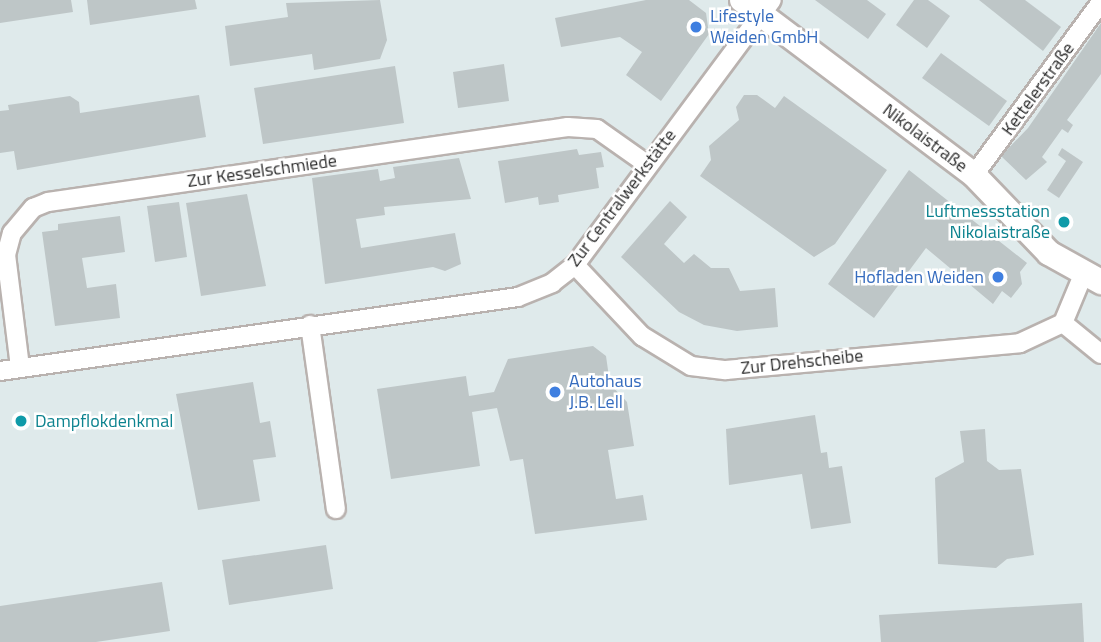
<!DOCTYPE html>
<html>
<head>
<meta charset="utf-8">
<style>
	body { margin:0 }
	#map { position:relative; width:1101px; height:642px; overflow:hidden; background:#dfeaeb; font-family:"Titillium Web",sans-serif }
	div>[style] { position:absolute }
	[style*='--x'] { left:calc(var(--x)*1px); top:calc(var(--y)*1px); width:calc(var(--w)*1px); rotate:calc(var(--a)*1deg) }
	.building>* { inset:0; background:#bec6c7 }
	.roads { filter:drop-shadow(2px 0 #b9b2af) drop-shadow(-2px 0 #b9b2af) drop-shadow(0 2px #b9b2af) drop-shadow(0 -2px #b9b2af) }
	.minor>* { height:18px; margin:-9px; padding:0 9px; transform-origin:9px; border-radius:9px; background:#fff }
	.secondary>* { height:24px; margin:-12px; padding:0 12px; transform-origin:12px; border-radius:12px; background:#fff }
	.dots>* { width:19px; height:19px; translate:-50% -50%; box-sizing:border-box; border:4px solid #fff; border-radius:50% }
	span { translate:-50% -50%; white-space:nowrap; text-align:center; line-height:1.15; -webkit-text-stroke:5px #fff; paint-order:stroke }
	.shop-label { font-size:18px; color:#366cbe }
	.left { translate:0 -50%; text-align:left }
	.right { translate:-100% -50%; text-align:right }
	.street-label { font-size:18px; color:#2b2b2b }
	.culture-label { font-size:18px; color:#0d838f }
</style>
</head>
<body>
<div id="map">
	<div class="building">
		<i style="clip-path:polygon(0 0,71px 0,73px 12px,0 23px)"></i>
		<i style="clip-path:polygon(87px 0,195px 0,197px 9px,90px 25px)"></i>
		<i style="clip-path:polygon(380px 0,387px 40px,380px 59px,314px 70px,312px 54px,230px 66px,225px 26px,288px 17px,286px 3px)"></i>
		<i style="clip-path:polygon(689px 0,706px 13px,709px 34px,661px 101px,626px 75px,642px 52px,620px 37px,561px 47px,555px 18px,646px 0)"></i>
		<i style="clip-path:polygon(815px 0,867px 0,886px 14px,868px 39px)"></i>
		<i style="clip-path:polygon(914px 0,928px 0,950px 16px,927px 48px,896px 25px)"></i>
		<i style="clip-path:polygon(979px 0,1025px 0,1061px 27px,1043px 51px)"></i>
		<i style="clip-path:polygon(1101px 23px,1101px 74px,1067px 120px,1073px 125px,1068px 133px,1062px 129px,1042px 157px,1047px 162px,1026px 180px,1001px 156px,1028px 128px)"></i>
		<i style="clip-path:polygon(941px 53px,1007px 101px,989px 126px,922px 78px)"></i>
		<i style="clip-path:polygon(504px 64px,509px 101px,458px 108px,453px 72px)"></i>
		<i style="clip-path:polygon(395px 66px,404px 123px,263px 144px,254px 88px)"></i>
		<i style="clip-path:polygon(199px 95px,206px 137px,17px 170px,14px 151px,0 153px,0 111px,9px 110px,8px 105px,70px 96px,79px 102px,80px 113px)"></i>
		<i style="clip-path:polygon(744px 95px,757px 95px,775px 108px,784px 96px,887px 170px,835px 244px,814px 257px,700px 176px,711px 160px,709px 146px,739px 120px,736px 107px)"></i>
		<i style="clip-path:polygon(1062px 148px,1083px 162px,1059px 198px,1047px 190px,1066px 161px,1058px 155px)"></i>
		<i style="clip-path:polygon(577px 149px,579px 155px,601px 152px,604px 167px,596px 168px,599px 188px,558px 195px,559px 202px,539px 205px,538px 197px,505px 203px,498px 161px)"></i>
		<i style="clip-path:polygon(459px 158px,471px 199px,384px 207px,385px 215px,356px 219px,361px 248px,455px 233px,461px 264px,445px 271px,433px 267px,325px 284px,312px 178px,378px 169px,380px 181px,395px 178px,393px 167px)"></i>
		<i style="clip-path:polygon(909px 170px,1027px 263px,1020px 272px,1022px 284px,1011px 298px,1002px 291px,993px 304px,926px 248px,874px 318px,828px 284px)"></i>
		<i style="clip-path:polygon(247px 194px,266px 286px,201px 296px,186px 203px)"></i>
		<i style="clip-path:polygon(670px 201px,687px 217px,664px 244px,684px 263px,694px 254px,711px 268px,729px 268px,740px 291px,775px 288px,778px 327px,737px 331px,704px 325px,679px 312px,621px 257px)"></i>
		<i style="clip-path:polygon(179px 202px,187px 257px,155px 262px,147px 206px)"></i>
		<i style="clip-path:polygon(120px 216px,125px 252px,82px 258px,87px 288px,116px 284px,120px 318px,55px 326px,42px 232px,58px 230px,58px 224px)"></i>
		<i style="clip-path:polygon(593px 346px,606px 356px,610px 384px,627px 402px,634px 446px,608px 450px,616px 499px,643px 495px,647px 520px,535px 534px,523px 459px,510px 461px,497px 408px,472px 412px,480px 466px,391px 479px,377px 389px,466px 376px,469px 396px,494px 392px,508px 359px)"></i>
		<i style="clip-path:polygon(253px 382px,260px 423px,270px 421px,276px 457px,253px 460px,260px 501px,198px 510px,176px 394px)"></i>
		<i style="clip-path:polygon(815px 415px,821px 453px,827px 452px,829px 468px,842px 466px,851px 523px,811px 529px,802px 474px,729px 485px,726px 429px)"></i>
		<i style="clip-path:polygon(985px 429px,987px 461px,999px 470px,1021px 469px,1034px 555px,1007px 559px,996px 568px,938px 564px,935px 478px,964px 462px,960px 431px)"></i>
		<i style="clip-path:polygon(326px 545px,333px 589px,229px 605px,222px 560px)"></i>
		<i style="clip-path:polygon(162px 582px,170px 631px,96px 642px,0 642px,0 606px)"></i>
		<i style="clip-path:polygon(1082px 603px,1084px 642px,881px 642px,879px 615px)"></i>
	</div>
	<div class="roads">
		<div class="minor">
			<i style="--x:974;--y:175;--w:215;--a:-53.7"></i>
			<i style="--x:575;--y:265;--w:98;--a:46.7"></i>
			<i style="--x:642;--y:336;--w:57;--a:31.5"></i>
			<i style="--x:691;--y:366;--w:35;--a:7"></i>
			<i style="--x:726;--y:370;--w:295;--a:-5.2"></i>
			<i style="--x:1020;--y:343;--w:47;--a:-24.9"></i>
			<i style="--x:1063;--y:323;--w:52;--a:-67.4"></i>
			<i style="--x:1063;--y:323;--w:49;--a:39.2"></i>
			<i style="--x:310;--y:325;--w:186;--a:82"></i>
			<i style="--x:20;--y:367;--w:113;--a:-97.1"></i>
			<i style="--x:6;--y:255;--w:23;--a:-75"></i>
			<i style="--x:12;--y:233;--w:33;--a:-50"></i>
			<i style="--x:33;--y:208;--w:16;--a:-22"></i>
			<i style="--x:48;--y:202;--w:525;--a:-8.21"></i>
			<i style="--x:568;--y:127;--w:29;--a:4"></i>
			<i style="--x:597;--y:129;--w:62;--a:35.2"></i>
			<i style="--x:0;--y:371;--w:523;--a:-8.13"></i>
			<i style="--x:518;--y:297;--w:37;--a:-22"></i>
			<i style="--x:552;--y:283;--w:29;--a:-38"></i>
			<i style="--x:575;--y:265;--w:330;--a:-53.4"></i>
		</div>
		<div class="secondary">
			<i style="--x:742;--y:0;--w:291;--a:37"></i>
			<i style="--x:974;--y:175;--w:108;--a:46.1"></i>
			<i style="--x:1049;--y:253;--w:60;--a:29.1"></i>
		</div>
	</div>
	<div class="dots">
		<i style="left:696px;top:27px;background:#3f7fe0"></i>
		<i style="left:1064px;top:222px;background:#0f9aa8"></i>
		<i style="left:998px;top:277px;background:#3f7fe0"></i>
		<i style="left:555px;top:392px;background:#3f7fe0"></i>
		<i style="left:21px;top:421px;background:#0f9aa8"></i>
	</div>
	<div class="shop-label">
		<span class="left" style="left:710px;top:27px">Lifestyle<br>Weiden GmbH</span>
		<span class="right" style="left:984px;top:277px">Hofladen Weiden</span>
		<span class="left" style="left:569px;top:392px">Autohaus<br>J.B. Lell</span>
	</div>
	<div class="street-label">
		<span style="left:1038px;top:89px;rotate:-54deg">Kettelerstraße</span>
		<span style="left:925px;top:138px;rotate:37deg">Nikolaistraße</span>
		<span style="left:262px;top:171px;rotate:-8deg">Zur Kesselschmiede</span>
		<span style="left:622px;top:198px;rotate:-53deg">Zur Centralwerkstätte</span>
		<span style="left:802px;top:362px;rotate:-6deg">Zur Drehscheibe</span>
	</div>
	<div class="culture-label">
		<span class="right" style="left:1050px;top:222px">Luftmessstation<br>Nikolaistraße</span>
		<span class="left" style="left:35px;top:421px">Dampflokdenkmal</span>
	</div>
</div>
</body>
</html>
